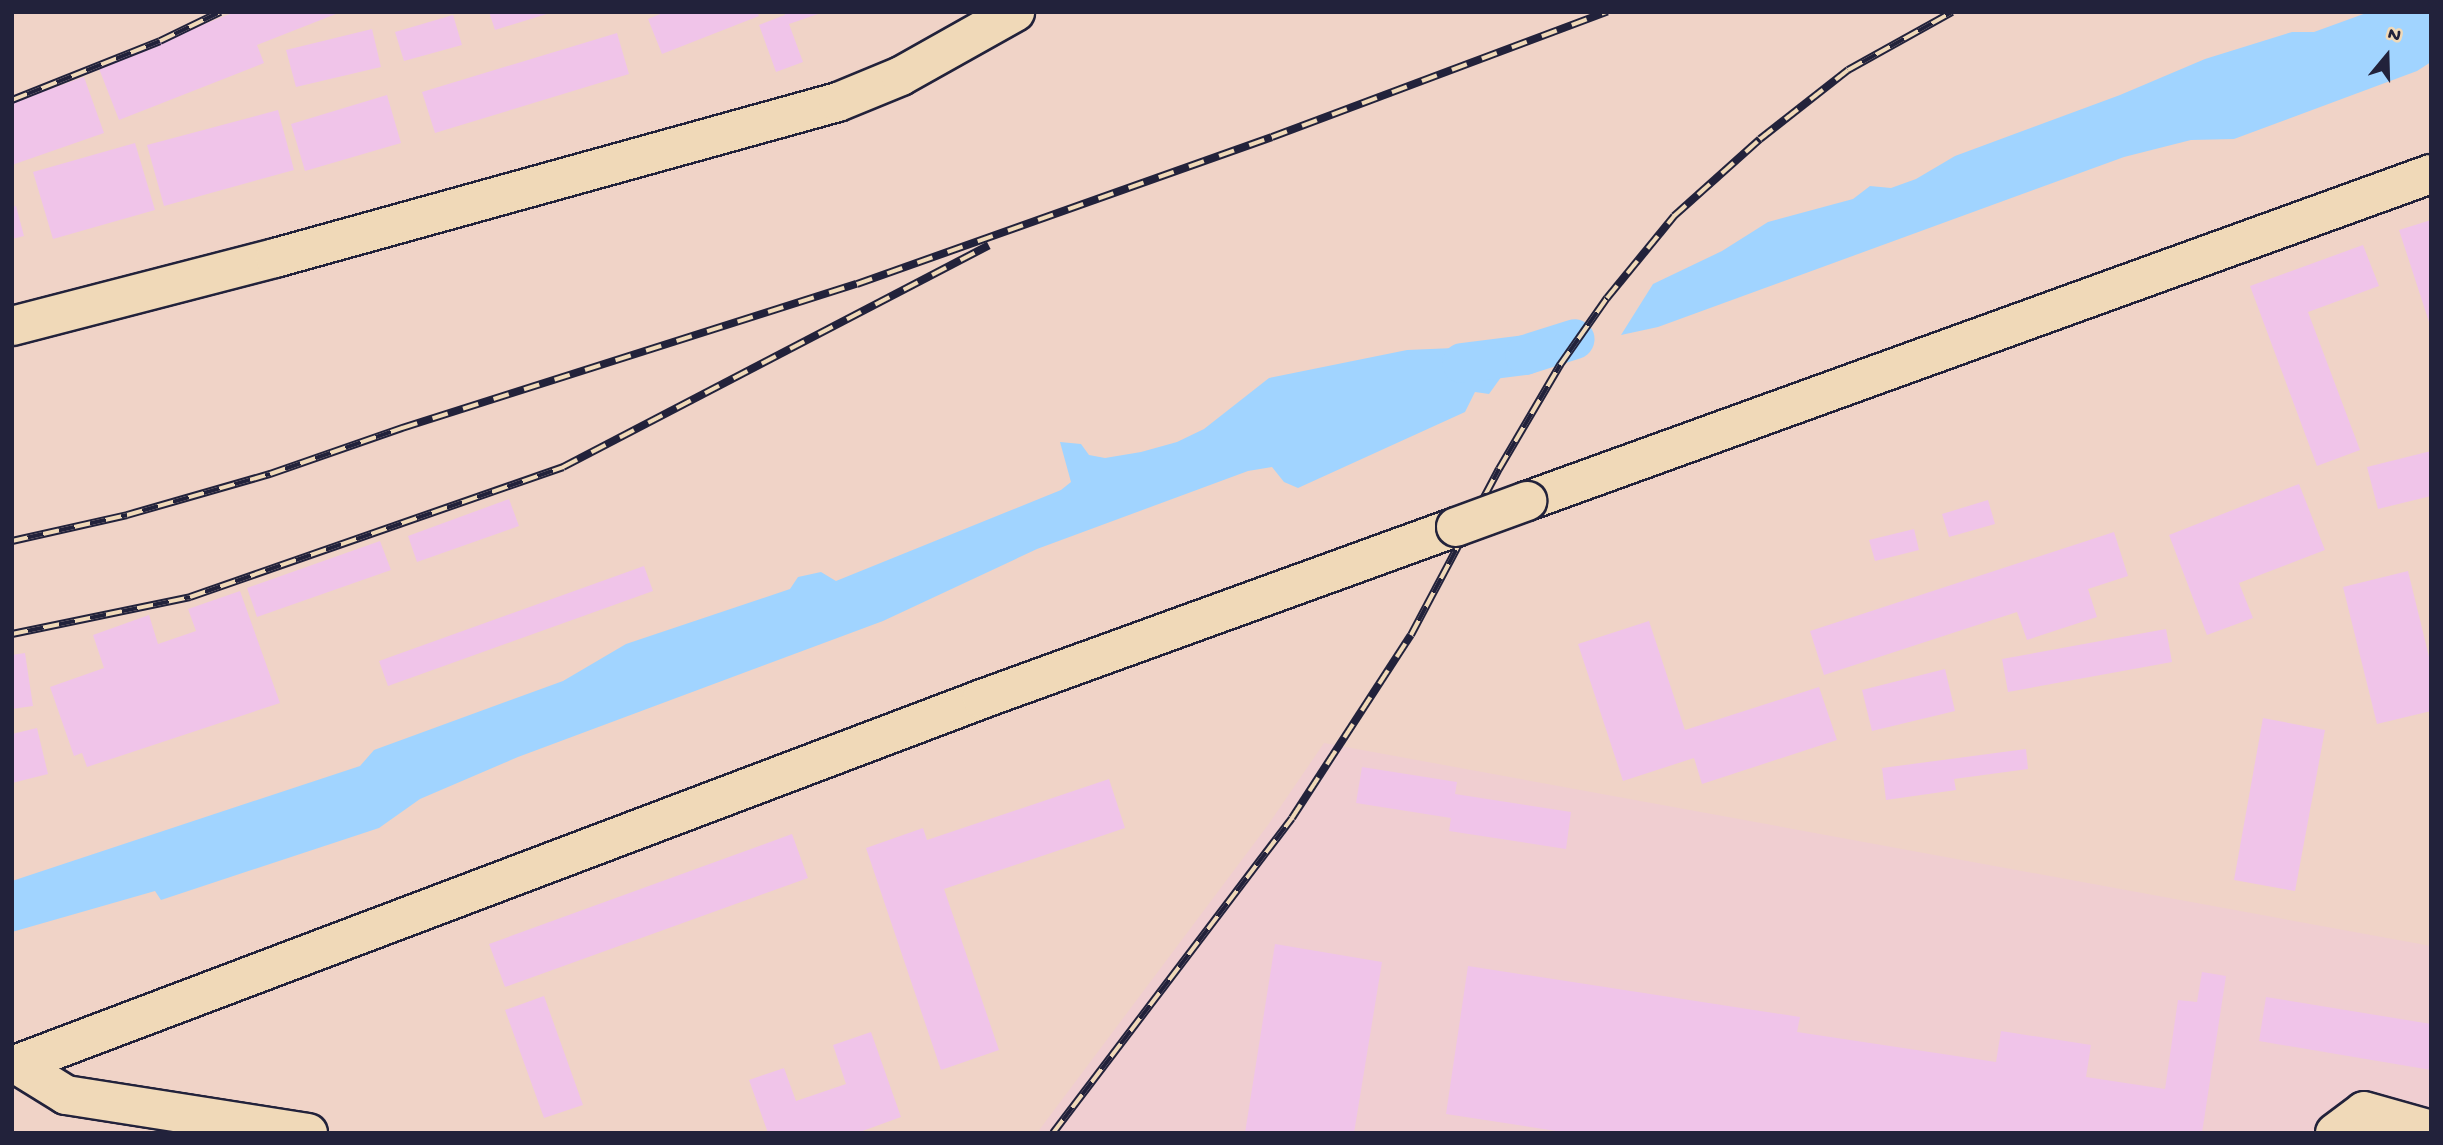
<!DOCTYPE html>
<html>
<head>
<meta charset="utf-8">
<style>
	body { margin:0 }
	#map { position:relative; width:2443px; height:1145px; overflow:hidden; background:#f0d3c7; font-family:"Gochi Hand",sans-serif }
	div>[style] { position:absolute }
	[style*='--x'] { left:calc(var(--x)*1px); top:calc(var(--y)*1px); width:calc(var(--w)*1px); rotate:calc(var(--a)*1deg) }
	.built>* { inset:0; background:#f0ced1 }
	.water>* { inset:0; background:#a1d4ff }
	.canal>* { height:40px; margin:-20px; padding:0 20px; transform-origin:20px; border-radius:20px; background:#a1d4ff }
	.building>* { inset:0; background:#f0c4e9 }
	.roads { filter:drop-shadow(2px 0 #22223b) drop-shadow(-2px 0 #22223b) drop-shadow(0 2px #22223b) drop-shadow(0 -2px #22223b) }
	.minor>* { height:38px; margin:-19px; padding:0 19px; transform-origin:19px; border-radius:19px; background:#f0d9b8 }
	.major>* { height:38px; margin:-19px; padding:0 19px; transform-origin:19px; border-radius:19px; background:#f0d9b8 }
	.rail>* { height:8px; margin-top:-4px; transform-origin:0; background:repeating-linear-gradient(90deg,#f0d9b8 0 16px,#22223b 0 32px); box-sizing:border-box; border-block:2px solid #22223b }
	.bridges { filter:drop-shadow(2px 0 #22223b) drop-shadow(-2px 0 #22223b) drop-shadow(0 2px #22223b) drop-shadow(0 -2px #22223b) }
	.minor-bridge>* { height:38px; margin:-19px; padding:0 19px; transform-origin:19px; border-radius:19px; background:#f0d9b8 }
	span { translate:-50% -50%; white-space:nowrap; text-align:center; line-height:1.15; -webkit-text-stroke:5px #f0d9b8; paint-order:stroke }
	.frame { position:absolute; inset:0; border:14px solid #22223b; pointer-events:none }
	.north { position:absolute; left:2352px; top:21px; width:70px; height:70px; -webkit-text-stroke:5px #f0d9b8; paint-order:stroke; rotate:19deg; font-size:19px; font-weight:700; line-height:28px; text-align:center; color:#22223b }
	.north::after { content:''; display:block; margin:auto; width:24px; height:32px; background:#22223b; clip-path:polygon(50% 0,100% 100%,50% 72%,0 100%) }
</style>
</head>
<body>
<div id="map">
	<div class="built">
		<i style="clip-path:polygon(1324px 743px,2431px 946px,2431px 1133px,1037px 1133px,1268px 825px)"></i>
	</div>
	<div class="water">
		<i style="clip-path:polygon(2369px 12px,2431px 12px,2431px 62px,2417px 71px,2234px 139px,2191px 140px,2124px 157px,1658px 327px,1621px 335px,1653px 284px,1722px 251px,1768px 222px,1853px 199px,1870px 186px,1891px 188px,1916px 179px,1955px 156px,2120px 95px,2205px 59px,2292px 32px,2314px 32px)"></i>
		<i style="clip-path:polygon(1524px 345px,1489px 394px,1475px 392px,1465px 412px,1298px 488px,1284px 482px,1272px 467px,1248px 471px,1037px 549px,883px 621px,518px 757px,420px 799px,379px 828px,161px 900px,155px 891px,12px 932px,12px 881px,360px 766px,374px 750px,563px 681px,626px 644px,790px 589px,798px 577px,821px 572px,836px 581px,1061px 490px,1071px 482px,1060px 442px,1081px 444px,1089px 455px,1105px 458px,1141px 452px,1177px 442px,1204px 429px,1269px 378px,1407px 350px)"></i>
	</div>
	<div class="canal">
		<i style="--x:1462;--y:363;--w:64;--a:-7.2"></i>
		<i style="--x:1525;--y:355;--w:52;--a:-17.7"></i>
	</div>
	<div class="building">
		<i style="clip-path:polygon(235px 12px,341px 12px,257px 45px,264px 63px,119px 120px,98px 66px)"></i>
		<i style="clip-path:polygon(489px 12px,550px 12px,550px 13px,495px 30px)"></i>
		<i style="clip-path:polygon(665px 12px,757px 12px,759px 16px,662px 54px,648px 19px)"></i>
		<i style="clip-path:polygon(784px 12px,821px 13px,789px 24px,803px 62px,776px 72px,759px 25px,785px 15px)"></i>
		<i style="clip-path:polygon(453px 15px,462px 45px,404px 61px,395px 32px)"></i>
		<i style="clip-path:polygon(372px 29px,381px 67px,296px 87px,286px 50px)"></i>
		<i style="clip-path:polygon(617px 33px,629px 74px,435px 133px,422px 92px)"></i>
		<i style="clip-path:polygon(84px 77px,104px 133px,12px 165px,12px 102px)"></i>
		<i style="clip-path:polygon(387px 95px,401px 143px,305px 171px,291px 124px)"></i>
		<i style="clip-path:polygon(278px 110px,294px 170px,164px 206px,147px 145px)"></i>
		<i style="clip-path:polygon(135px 143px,155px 210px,53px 239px,33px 172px)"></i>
		<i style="clip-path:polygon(16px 206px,24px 236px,12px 239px,12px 207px)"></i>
		<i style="clip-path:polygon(2431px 220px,2431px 325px,2430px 325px,2399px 230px)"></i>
		<i style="clip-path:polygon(2363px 245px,2379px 286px,2308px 312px,2360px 450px,2317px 466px,2250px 286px)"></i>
		<i style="clip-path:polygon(2431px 451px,2431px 496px,2378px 509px,2367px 467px)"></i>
		<i style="clip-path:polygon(2299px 484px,2325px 550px,2239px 583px,2253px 618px,2207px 635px,2169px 535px)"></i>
		<i style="clip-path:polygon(509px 499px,519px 526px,417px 562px,408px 536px)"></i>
		<i style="clip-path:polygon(1988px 500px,1995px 524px,1949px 537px,1942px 514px)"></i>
		<i style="clip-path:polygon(1914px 529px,1919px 550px,1875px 561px,1869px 540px)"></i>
		<i style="clip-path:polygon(2114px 532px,2128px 576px,2088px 589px,2097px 617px,2027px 640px,2017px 612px,1824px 675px,1810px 631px)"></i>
		<i style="clip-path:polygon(380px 541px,391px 570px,257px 617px,247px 588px)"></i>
		<i style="clip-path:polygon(644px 566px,653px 591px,388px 686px,379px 661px)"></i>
		<i style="clip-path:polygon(2408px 571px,2431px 665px,2431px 711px,2377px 724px,2343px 587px)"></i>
		<i style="clip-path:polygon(240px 591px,280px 703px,87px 767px,82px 753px,74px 756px,50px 687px,104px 668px,93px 635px,149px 615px,158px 644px,196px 631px,188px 609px)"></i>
		<i style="clip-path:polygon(1649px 621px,1685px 730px,1819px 687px,1837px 740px,1702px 784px,1694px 758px,1623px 781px,1578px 644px)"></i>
		<i style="clip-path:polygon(2166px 629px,2172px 662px,2008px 692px,2002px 659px)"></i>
		<i style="clip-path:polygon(25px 653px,33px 706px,12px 709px,12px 655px)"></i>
		<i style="clip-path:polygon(1945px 669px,1955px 711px,1872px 731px,1862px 690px)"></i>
		<i style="clip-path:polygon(2263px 718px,2325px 730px,2295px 891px,2234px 880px)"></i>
		<i style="clip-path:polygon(37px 728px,48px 774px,12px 783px,12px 734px)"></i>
		<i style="clip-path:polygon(2026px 749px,2028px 769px,1954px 779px,1956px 790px,1886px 800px,1882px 768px)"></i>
		<i style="clip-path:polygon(1362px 767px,1457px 782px,1455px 794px,1571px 812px,1566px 849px,1449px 831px,1451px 818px,1356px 803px)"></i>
		<i style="clip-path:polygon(1109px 779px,1125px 828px,944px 889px,999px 1050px,941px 1070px,866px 848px,923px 828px,927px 840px)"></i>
		<i style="clip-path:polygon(792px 834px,808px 878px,505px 987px,489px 944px)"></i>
		<i style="clip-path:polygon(1275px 944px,1382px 962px,1354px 1133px,1245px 1133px)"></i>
		<i style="clip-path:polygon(1468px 966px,1800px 1017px,1797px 1032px,1996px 1062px,2001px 1031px,2091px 1045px,2086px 1077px,2165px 1089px,2178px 1000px,2197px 1002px,2202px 972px,2226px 976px,2202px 1133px,1569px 1133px,1446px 1114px)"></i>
		<i style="clip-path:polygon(544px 996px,583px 1105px,544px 1118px,505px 1010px)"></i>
		<i style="clip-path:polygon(2266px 997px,2431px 1024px,2431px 1070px,2259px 1041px)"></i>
		<i style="clip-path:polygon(871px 1032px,901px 1117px,857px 1133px,768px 1133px,749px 1080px,784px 1068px,796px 1101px,846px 1084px,833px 1045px)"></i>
	</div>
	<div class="roads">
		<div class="minor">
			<i style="--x:1527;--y:501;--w:961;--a:-19.89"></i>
			<i style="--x:16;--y:1064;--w:59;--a:31.8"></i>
			<i style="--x:66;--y:1095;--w:245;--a:8.9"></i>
			<i style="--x:12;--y:1066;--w:1037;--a:-20.72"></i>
			<i style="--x:982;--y:699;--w:504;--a:-19.94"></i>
			<i style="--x:2335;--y:1133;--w:36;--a:-37"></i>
			<i style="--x:2364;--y:1111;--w:70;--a:15.8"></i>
		</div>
		<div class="major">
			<i style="--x:12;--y:326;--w:272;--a:-14.5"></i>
			<i style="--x:275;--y:258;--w:584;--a:-15.49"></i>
			<i style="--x:838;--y:102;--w:68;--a:-22.4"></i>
			<i style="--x:901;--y:76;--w:131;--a:-29.3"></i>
		</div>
	</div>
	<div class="rail">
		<i style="--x:12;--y:100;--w:159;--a:-21.7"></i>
		<i style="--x:160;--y:41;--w:67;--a:-25.8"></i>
		<i style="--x:12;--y:541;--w:118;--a:-12.7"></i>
		<i style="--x:127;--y:515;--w:149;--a:-16"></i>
		<i style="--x:270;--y:474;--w:140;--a:-19.2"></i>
		<i style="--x:402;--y:428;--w:477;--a:-17.6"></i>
		<i style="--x:857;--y:284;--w:440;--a:-19.5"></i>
		<i style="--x:1272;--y:137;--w:358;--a:-20.5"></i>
		<i style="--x:12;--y:634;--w:182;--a:-11.7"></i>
		<i style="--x:190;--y:597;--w:395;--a:-19.2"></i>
		<i style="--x:563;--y:467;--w:480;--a:-27.5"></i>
		<i style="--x:1053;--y:1133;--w:395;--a:-52.8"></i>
		<i style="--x:1292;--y:818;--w:218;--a:-57"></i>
		<i style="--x:1411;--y:635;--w:188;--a:-62.1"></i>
		<i style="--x:1499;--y:469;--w:121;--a:-59.6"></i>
		<i style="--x:1560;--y:365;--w:82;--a:-55"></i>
		<i style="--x:1607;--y:298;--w:106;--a:-50.7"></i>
		<i style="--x:1674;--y:216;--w:115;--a:-41.8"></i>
		<i style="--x:1760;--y:139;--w:112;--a:-38.1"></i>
		<i style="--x:1848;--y:70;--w:119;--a:-29.1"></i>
	</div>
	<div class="bridges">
		<div class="minor-bridge">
			<i style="--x:1456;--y:527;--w:76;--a:-20.1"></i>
		</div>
	</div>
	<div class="frame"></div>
	<div class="north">N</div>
</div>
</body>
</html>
